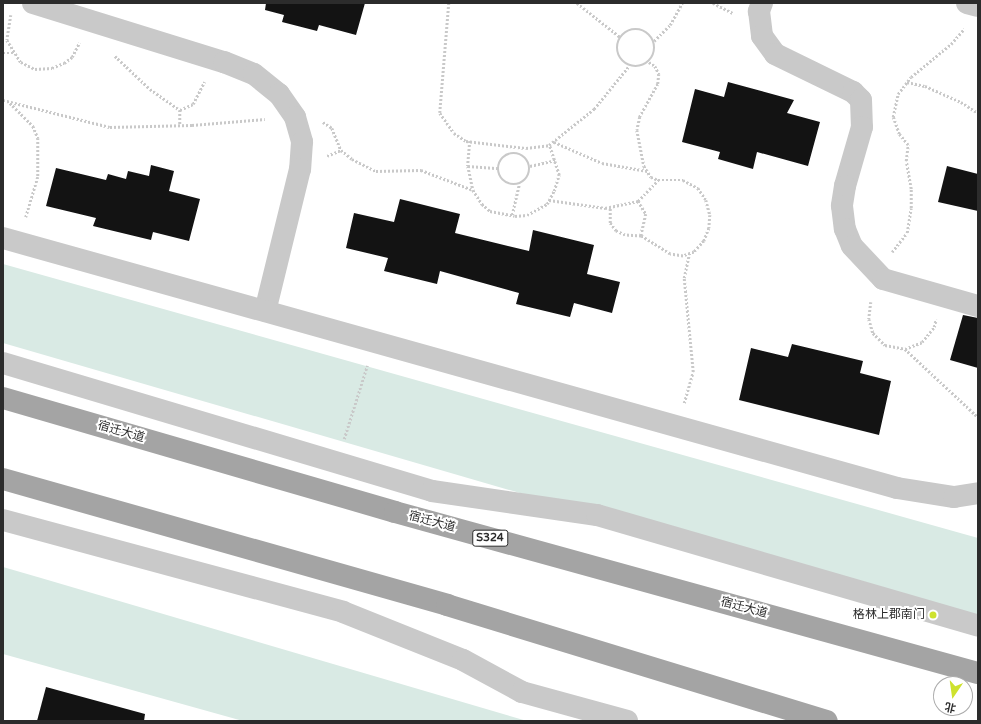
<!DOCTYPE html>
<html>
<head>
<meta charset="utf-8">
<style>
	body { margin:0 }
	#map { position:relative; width:981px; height:724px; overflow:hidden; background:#fff; font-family:"Varela Round","Noto Sans SC",sans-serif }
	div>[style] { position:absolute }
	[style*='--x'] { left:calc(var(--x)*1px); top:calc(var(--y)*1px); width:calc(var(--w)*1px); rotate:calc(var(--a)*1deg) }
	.green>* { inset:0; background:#d9eae4 }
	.building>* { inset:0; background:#131313 }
	.path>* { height:2.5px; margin-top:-1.25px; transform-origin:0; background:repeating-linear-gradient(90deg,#c9c9c9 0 2px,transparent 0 4px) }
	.path>.ring { margin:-1.25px; padding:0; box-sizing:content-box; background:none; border:2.5px solid #c9c9c9; border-radius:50% }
	.minor>* { height:22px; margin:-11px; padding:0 11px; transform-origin:11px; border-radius:11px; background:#c9c9c9 }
	.major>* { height:22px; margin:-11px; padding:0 11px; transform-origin:11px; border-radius:11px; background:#a4a4a4 }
	.dots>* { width:11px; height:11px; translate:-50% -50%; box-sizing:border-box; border:2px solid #fff; border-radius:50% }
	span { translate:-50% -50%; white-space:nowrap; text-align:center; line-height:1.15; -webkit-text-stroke:4px #fff; paint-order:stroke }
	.shield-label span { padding:1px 3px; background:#fff; border:1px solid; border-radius:3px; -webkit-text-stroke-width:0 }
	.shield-label { font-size:11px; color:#2c2c2c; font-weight:700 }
	.street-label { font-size:12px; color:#2c2c2c }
	.poi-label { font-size:12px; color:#2c2c2c }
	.right { translate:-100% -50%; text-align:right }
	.frame { position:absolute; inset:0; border:4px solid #2c2c2c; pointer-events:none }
	.north { position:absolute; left:933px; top:676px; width:40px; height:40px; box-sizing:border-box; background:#fff; border:1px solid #ababab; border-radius:50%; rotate:193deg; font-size:11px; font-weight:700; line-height:16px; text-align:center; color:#2c2c2c }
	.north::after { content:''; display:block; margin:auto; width:14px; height:18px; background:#cee22e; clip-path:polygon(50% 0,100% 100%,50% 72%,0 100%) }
</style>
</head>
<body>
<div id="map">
	<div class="green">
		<i style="clip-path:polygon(3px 264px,978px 538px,978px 626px,3px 343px)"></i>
		<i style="clip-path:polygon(3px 567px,41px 578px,527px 721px,243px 721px,3px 654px)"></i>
	</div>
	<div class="building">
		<i style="clip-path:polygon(266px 3px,365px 3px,356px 35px,319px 25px,317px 31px,282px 22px,284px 15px,265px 10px)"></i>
		<i style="clip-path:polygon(728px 82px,794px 100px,787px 113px,820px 122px,808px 166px,757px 152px,753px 169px,718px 159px,720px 152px,682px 142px,695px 89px,724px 97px)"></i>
		<i style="clip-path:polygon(151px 165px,174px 171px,169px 191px,200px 199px,189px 241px,153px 232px,151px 240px,93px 226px,96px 218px,46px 206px,56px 168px,106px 180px,108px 174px,126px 179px,128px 171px,149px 176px)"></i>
		<i style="clip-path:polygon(947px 166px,978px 174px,978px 211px,938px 202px)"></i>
		<i style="clip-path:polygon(400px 199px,460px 214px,455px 233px,529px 251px,533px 230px,594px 245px,587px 274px,620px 282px,612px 313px,574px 303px,570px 317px,516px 304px,519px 293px,440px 271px,437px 284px,384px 271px,388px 258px,346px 248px,354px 213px,394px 222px)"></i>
		<i style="clip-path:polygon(963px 315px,978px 318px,978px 368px,950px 360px)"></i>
		<i style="clip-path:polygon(792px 344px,863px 361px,860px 373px,891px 381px,879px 435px,739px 400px,751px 348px,788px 357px)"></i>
		<i style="clip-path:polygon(46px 687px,145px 714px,144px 721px,37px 721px)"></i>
	</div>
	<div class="path">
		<i style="--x:449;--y:3;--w:110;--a:94.7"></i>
		<i style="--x:440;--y:113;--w:24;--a:55"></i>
		<i style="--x:454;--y:133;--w:14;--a:34"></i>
		<i style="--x:466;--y:141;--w:60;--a:6.7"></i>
		<i style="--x:526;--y:148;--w:23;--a:-7"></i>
		<i style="--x:549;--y:145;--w:58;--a:-38.7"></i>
		<i style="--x:594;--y:109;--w:55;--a:-50.9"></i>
		<i style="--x:577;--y:3;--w:55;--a:38.3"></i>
		<i style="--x:713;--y:3;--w:22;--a:27"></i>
		<i style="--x:11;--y:15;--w:25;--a:99"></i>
		<i style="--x:7;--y:40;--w:26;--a:58"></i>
		<i style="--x:21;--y:62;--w:16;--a:27"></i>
		<i style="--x:35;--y:69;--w:17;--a:-3"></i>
		<i style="--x:52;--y:68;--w:13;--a:-23"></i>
		<i style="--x:64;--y:63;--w:10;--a:-37"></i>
		<i style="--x:72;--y:57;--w:16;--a:-63"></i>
		<i class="ring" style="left:617px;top:29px;width:35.5px;height:35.5px"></i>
		<i style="--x:654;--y:41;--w:23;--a:-45"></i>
		<i style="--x:670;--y:25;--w:25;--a:-61"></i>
		<i style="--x:3;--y:53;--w:10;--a:0"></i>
		<i style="--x:115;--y:56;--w:48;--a:43.3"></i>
		<i style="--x:150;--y:89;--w:37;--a:35"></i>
		<i style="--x:180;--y:110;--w:15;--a:90"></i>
		<i style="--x:649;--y:62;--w:7;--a:34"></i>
		<i style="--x:655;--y:66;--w:9;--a:63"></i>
		<i style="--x:659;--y:74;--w:10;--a:96"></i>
		<i style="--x:658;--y:84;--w:38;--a:119"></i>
		<i style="--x:640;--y:117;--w:13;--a:103"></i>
		<i style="--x:637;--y:130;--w:37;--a:79"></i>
		<i style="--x:644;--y:166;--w:13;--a:58"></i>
		<i style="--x:651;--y:177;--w:8;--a:23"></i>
		<i style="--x:907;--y:82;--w:18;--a:13"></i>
		<i style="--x:925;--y:86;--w:39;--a:24"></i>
		<i style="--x:961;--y:102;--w:20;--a:33"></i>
		<i style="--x:3;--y:100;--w:110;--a:14.2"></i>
		<i style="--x:110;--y:127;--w:82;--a:-1.4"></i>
		<i style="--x:192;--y:125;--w:73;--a:-4.7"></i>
		<i style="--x:10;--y:103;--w:33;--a:45"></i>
		<i style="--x:33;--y:126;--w:13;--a:67"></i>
		<i style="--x:38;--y:138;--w:39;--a:90"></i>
		<i style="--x:38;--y:177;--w:42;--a:106.7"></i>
		<i style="--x:180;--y:110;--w:14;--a:-25"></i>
		<i style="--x:193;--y:104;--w:25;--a:-63"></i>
		<i style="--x:323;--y:122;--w:11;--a:34"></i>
		<i style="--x:332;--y:128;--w:24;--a:68"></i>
		<i style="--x:341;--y:150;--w:14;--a:39"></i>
		<i style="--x:352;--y:159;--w:27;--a:27"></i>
		<i style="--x:376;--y:171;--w:45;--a:-1.3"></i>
		<i style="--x:421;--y:170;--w:56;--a:21"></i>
		<i style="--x:470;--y:141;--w:25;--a:95"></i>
		<i style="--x:468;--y:166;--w:25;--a:78"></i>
		<i style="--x:473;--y:190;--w:17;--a:57"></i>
		<i style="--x:482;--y:204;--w:11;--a:41"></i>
		<i style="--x:490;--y:211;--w:25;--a:11"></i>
		<i style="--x:515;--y:216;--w:12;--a:-5"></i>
		<i style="--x:527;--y:215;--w:23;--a:-29"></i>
		<i style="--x:547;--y:204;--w:15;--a:-62"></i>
		<i style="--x:554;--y:191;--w:17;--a:-73"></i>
		<i style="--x:559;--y:175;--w:32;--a:-108"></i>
		<i style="--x:554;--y:142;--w:52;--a:23.6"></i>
		<i style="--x:602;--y:163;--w:46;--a:10.1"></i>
		<i class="ring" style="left:498px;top:153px;width:29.5px;height:29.5px"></i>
		<i style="--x:327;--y:156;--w:15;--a:-23"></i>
		<i style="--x:468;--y:166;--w:31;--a:4"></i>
		<i style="--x:530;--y:166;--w:26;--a:-13"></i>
		<i style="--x:549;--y:200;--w:57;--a:8.1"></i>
		<i style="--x:605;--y:208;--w:34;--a:-12"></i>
		<i style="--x:638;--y:201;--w:29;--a:-46"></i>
		<i style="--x:658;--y:180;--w:25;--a:0"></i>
		<i style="--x:683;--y:180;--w:17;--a:28"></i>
		<i style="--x:698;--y:188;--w:14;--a:56"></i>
		<i style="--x:706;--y:200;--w:16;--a:75"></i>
		<i style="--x:710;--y:215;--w:13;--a:94"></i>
		<i style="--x:709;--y:228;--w:14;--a:111"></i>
		<i style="--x:704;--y:241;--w:15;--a:132"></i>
		<i style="--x:694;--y:252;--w:12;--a:160"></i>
		<i style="--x:683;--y:256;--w:13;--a:-171"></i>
		<i style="--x:670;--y:254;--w:34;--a:-148"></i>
		<i style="--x:641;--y:236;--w:16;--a:-176"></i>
		<i style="--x:625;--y:235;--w:10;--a:-156"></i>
		<i style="--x:616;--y:231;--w:10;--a:-127"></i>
		<i style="--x:610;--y:223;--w:16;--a:-90"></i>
		<i style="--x:638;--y:201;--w:15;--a:58"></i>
		<i style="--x:646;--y:214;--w:23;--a:103"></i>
		<i style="--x:512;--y:215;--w:32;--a:-77"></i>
		<i style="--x:892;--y:252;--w:24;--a:-52"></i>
		<i style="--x:907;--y:233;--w:25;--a:-81"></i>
		<i style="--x:911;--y:208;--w:19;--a:-90"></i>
		<i style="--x:911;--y:189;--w:28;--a:-100"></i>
		<i style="--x:906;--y:161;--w:16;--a:-83"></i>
		<i style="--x:908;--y:145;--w:14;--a:-129"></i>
		<i style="--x:899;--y:134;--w:18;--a:-109"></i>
		<i style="--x:893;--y:117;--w:24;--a:-78"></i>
		<i style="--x:898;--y:94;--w:21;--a:-53"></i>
		<i style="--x:911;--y:77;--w:52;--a:-39.5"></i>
		<i style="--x:951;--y:44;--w:20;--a:-49"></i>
		<i style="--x:871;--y:302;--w:17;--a:97"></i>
		<i style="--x:869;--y:319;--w:15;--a:74"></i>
		<i style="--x:873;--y:333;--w:17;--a:45"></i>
		<i style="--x:885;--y:345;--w:20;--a:11"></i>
		<i style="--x:905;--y:349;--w:18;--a:-22"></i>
		<i style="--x:922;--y:342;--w:19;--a:-51"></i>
		<i style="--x:934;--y:327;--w:8;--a:-76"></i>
		<i style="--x:905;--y:349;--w:100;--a:43"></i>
		<i style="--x:684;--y:403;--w:32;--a:-74"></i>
		<i style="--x:693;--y:372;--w:94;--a:-95.5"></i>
		<i style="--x:684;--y:278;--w:25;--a:-78"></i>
		<i style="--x:344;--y:439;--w:77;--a:-72.5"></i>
	</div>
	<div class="minor">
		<i style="--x:33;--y:3;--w:200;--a:17.2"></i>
		<i style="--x:224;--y:62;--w:32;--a:22"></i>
		<i style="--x:254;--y:74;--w:32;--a:39"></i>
		<i style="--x:279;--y:94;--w:28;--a:55"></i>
		<i style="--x:295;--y:117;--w:26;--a:74"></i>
		<i style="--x:302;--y:142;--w:27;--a:94"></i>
		<i style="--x:300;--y:169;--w:146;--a:103.8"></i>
		<i style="--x:762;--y:3;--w:9;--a:111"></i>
		<i style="--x:759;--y:11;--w:25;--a:83"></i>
		<i style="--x:762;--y:36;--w:22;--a:54"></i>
		<i style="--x:775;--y:54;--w:87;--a:26"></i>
		<i style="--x:853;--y:92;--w:11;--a:45"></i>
		<i style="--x:861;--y:100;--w:27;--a:88"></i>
		<i style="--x:862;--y:127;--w:61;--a:106.1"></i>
		<i style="--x:845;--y:186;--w:20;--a:99"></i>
		<i style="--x:842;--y:206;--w:23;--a:83"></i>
		<i style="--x:845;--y:229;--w:18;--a:68"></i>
		<i style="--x:852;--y:246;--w:45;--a:46.8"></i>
		<i style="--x:883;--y:279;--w:99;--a:15.9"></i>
		<i style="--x:967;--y:3;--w:11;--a:15"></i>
		<i style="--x:3;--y:238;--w:928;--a:15.62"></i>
		<i style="--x:897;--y:488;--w:58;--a:9"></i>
		<i style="--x:954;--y:497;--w:24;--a:-9"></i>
		<i style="--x:3;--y:363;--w:448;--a:16.6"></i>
		<i style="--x:432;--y:491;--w:167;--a:8.3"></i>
		<i style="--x:597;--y:515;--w:397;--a:16.2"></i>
		<i style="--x:3;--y:520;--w:352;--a:15.1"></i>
		<i style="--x:343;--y:612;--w:129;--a:21.8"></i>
		<i style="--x:463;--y:660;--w:67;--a:28.5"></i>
		<i style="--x:522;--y:692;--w:109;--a:15.4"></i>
	</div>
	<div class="major">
		<i style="--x:3;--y:398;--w:408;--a:16.2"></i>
		<i style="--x:395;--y:512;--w:605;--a:15.44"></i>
		<i style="--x:3;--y:479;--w:462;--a:15.8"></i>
		<i style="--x:447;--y:605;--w:397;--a:17"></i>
	</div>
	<div class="dots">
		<i style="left:933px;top:615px;background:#cee22e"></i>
	</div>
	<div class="shield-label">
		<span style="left:490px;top:538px">S324</span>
	</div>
	<div class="street-label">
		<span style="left:121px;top:432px;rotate:16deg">宿迁大道</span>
		<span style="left:432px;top:522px;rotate:15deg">宿迁大道</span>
		<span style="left:744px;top:608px;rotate:15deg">宿迁大道</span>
	</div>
	<div class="poi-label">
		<span class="right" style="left:925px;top:615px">格林上郡南门</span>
	</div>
	<div class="frame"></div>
	<div class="north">北</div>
</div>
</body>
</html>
